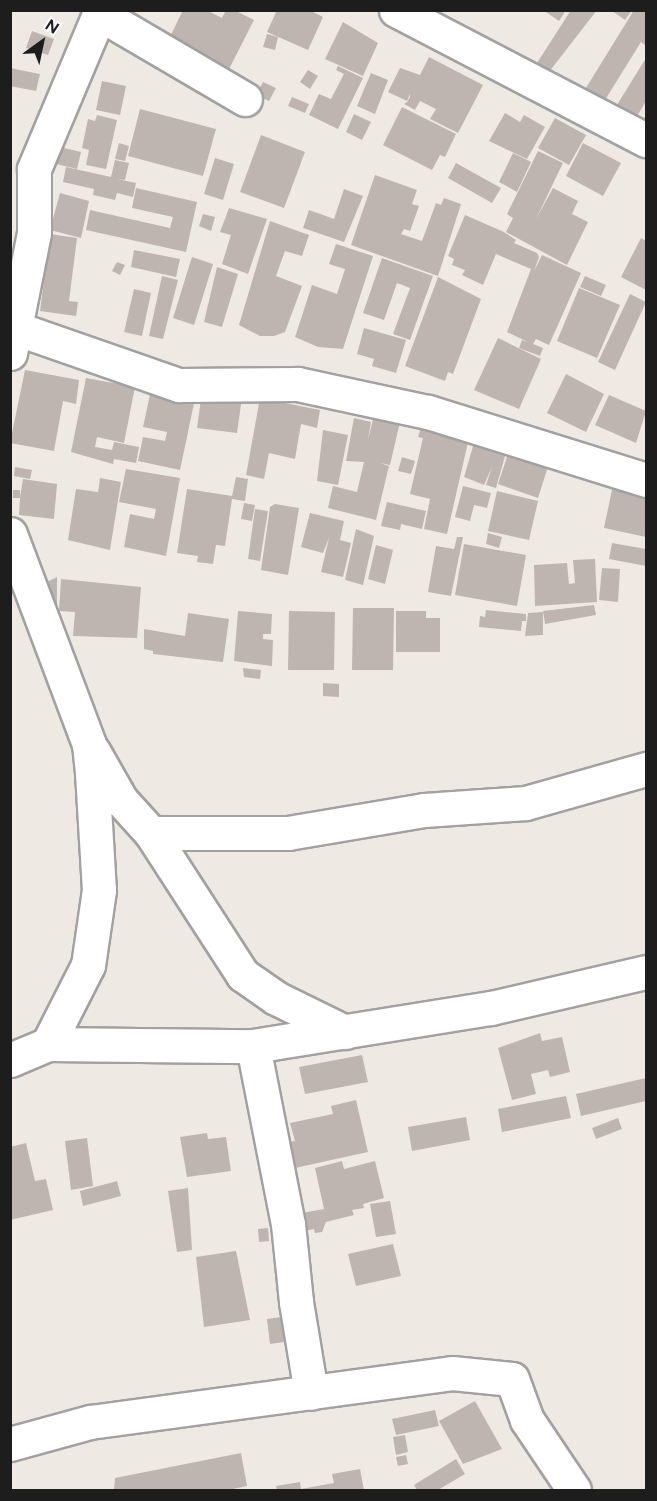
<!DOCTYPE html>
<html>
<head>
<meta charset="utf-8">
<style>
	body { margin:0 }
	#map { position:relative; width:657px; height:1501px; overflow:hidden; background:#eeeae3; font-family:Figtree,sans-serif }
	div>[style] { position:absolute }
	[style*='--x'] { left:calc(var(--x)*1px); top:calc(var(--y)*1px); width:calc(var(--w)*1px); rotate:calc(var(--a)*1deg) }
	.building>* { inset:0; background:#beb5b0 }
	.roads { filter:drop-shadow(2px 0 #a1a1a1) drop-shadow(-2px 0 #a1a1a1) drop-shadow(0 2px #a1a1a1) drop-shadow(0 -2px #a1a1a1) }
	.minor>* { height:33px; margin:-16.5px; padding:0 16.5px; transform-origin:16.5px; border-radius:16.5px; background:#fff }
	span { translate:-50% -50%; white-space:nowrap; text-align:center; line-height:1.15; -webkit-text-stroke:4.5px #fff; paint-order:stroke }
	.frame { position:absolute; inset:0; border:12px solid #1d1d1d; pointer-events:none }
	.north { position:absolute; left:12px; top:12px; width:60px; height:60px; -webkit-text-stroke:4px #fff; paint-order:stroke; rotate:33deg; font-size:16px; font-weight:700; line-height:24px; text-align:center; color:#1d1d1d }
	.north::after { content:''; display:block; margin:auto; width:21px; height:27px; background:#1d1d1d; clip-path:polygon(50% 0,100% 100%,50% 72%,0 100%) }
</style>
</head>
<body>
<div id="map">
	<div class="building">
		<i style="clip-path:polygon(183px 10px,206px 10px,222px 18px,226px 10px,234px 10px,254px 20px,226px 75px,166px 45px)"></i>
		<i style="clip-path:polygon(277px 10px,309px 10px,323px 17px,308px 50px,267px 32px)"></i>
		<i style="clip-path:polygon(543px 10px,566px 10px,559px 21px)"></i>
		<i style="clip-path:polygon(571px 10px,597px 10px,549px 72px,537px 63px)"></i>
		<i style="clip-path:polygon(611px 10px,632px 10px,625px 20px)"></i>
		<i style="clip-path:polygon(634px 10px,646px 10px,646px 46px,641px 42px,600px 108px,581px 96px)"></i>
		<i style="clip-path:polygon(343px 22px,378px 43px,363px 76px,325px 59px)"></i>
		<i style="clip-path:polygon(32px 31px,54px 39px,48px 55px,26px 48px)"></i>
		<i style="clip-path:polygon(267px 34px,278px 37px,275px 50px,263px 47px)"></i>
		<i style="clip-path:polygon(429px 57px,483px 85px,458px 133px,430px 119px,436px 109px,420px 101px,415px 110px,404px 104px,407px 102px,410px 97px,410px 94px,407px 101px,388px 92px,400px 68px,420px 75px)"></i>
		<i style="clip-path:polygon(646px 58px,646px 101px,632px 125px,612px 113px)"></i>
		<i style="clip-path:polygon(338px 66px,363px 78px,338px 129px,309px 115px,319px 94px,331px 99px,344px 74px,336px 70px)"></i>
		<i style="clip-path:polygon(10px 68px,40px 74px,36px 91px,10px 86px)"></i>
		<i style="clip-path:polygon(308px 70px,318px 76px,310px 89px,300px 82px)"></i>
		<i style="clip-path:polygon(371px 73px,388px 80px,375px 114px,357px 106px)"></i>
		<i style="clip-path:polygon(102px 81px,126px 86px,120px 115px,96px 110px)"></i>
		<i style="clip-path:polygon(263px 82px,276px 88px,269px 101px,256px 95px)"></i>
		<i style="clip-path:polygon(292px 97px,309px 104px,305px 113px,288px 106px)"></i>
		<i style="clip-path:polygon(402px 107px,456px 134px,445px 157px,440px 155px,432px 170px,383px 145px)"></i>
		<i style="clip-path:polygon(140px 109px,216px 129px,203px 176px,128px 156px)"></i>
		<i style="clip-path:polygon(505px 113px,520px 122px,524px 115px,545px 127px,527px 159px,489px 141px)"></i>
		<i style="clip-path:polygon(354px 114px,371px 122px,362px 140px,346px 132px)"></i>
		<i style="clip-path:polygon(97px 115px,117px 120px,106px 169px,86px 165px,89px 150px,82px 148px,88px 119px,95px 121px)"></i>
		<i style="clip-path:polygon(555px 118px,586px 135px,569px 165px,538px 148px)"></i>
		<i style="clip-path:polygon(261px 135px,305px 152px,284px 208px,240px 192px)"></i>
		<i style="clip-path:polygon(119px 143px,129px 146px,125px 161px,115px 159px)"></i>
		<i style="clip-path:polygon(583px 143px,621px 163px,603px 196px,566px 176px)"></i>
		<i style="clip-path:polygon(60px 147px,81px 152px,77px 169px,56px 164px)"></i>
		<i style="clip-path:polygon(538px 151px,563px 163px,536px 219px,553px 188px,578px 201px,572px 214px,588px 222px,567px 265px,506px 232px,513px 218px,507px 214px)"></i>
		<i style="clip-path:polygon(513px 153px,531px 162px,517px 192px,499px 182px)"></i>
		<i style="clip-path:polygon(215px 158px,234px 164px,223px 200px,204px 194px)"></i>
		<i style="clip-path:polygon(115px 160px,129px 163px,125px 180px,117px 179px,136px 183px,133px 197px,117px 193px,115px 200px,93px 195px,94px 189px,63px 182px,66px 167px,111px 177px)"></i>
		<i style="clip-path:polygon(456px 163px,501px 188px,492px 203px,448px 178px)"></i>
		<i style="clip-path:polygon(375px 175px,417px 190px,412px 204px,419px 206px,410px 231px,404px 229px,401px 234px,422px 241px,436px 203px,441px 205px,444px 198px,461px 204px,438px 276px,351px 245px)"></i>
		<i style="clip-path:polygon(136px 188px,197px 202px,186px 252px,86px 230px,90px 210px,170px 228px,173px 217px,132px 208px)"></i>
		<i style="clip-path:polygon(344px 189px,363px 196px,344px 242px,303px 228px,309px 210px,334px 219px)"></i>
		<i style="clip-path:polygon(60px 193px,89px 201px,81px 238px,50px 230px)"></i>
		<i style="clip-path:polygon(229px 208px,267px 219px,248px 274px,222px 264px,231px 235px,220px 232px)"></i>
		<i style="clip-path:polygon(203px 214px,215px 217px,211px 231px,199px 226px)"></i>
		<i style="clip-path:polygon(465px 215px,504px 232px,516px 240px,514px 243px,537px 253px,539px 257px,534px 271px,542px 255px,581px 273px,549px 345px,536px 339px,533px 344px,543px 348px,540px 356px,519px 348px,522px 340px,528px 342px,507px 332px,531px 269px,496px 254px,483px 285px,462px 275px,465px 270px,452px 265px,454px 259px,448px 256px)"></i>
		<i style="clip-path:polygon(270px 221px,309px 235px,302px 256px,285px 251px,276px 276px,302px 286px,285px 332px,274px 336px,260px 336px,239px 325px)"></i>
		<i style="clip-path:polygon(50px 234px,77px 238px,69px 301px,78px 302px,76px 316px,40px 311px)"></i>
		<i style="clip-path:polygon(641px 238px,646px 241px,646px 290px,621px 277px)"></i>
		<i style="clip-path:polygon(336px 244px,373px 256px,343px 349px,318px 347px,295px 337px,312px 285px,337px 294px,345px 269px,329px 264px)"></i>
		<i style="clip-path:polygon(134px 250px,180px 259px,176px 277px,131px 267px)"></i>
		<i style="clip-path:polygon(192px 257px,213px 264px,194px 325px,173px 318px)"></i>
		<i style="clip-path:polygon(382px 258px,433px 276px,410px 340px,393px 334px,410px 288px,397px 283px,384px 320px,363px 313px)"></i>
		<i style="clip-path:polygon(117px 262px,125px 265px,120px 275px,112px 271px)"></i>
		<i style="clip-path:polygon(217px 267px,238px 274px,222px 327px,204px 322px)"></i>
		<i style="clip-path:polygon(162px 276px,178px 280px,163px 339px,149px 336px)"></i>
		<i style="clip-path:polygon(585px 276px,606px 285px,601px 296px,580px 287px)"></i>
		<i style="clip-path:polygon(438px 277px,481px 299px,453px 374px,448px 372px,445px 381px,405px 366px)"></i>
		<i style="clip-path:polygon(579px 288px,620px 305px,597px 358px,557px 341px)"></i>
		<i style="clip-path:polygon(134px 289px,151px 293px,142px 336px,124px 332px)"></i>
		<i style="clip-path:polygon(630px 294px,646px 302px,615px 370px,598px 362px)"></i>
		<i style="clip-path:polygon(364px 328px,406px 340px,396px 373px,372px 366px,374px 359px,357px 354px)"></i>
		<i style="clip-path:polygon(498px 338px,541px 359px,519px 409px,474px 390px)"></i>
		<i style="clip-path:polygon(25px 370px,79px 380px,76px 404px,63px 401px,54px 451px,10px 443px)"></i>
		<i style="clip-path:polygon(566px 374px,604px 394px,586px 432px,547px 413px)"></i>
		<i style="clip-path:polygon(86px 378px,135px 387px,124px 443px,97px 437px,95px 447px,112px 450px,114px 442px,139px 447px,136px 463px,114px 459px,113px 464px,71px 452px)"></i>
		<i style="clip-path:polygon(152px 385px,196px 394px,180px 470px,138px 461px,143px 437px,165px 441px,167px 432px,143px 427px)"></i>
		<i style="clip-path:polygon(202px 392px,242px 397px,237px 433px,197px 428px)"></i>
		<i style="clip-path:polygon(609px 395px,646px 411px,636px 443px,595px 425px)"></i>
		<i style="clip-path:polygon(260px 398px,320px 410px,317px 428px,301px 424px,295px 459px,269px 453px,264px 479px,246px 475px)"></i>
		<i style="clip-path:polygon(374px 415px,400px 422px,390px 465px,380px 463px,389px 466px,376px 520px,328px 508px,333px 486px,357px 492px,364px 462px,346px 461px,354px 418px,371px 422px,368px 440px)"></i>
		<i style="clip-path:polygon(429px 423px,469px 438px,447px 534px,424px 529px,430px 499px,410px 494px,423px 438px,418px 437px,421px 428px,427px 429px)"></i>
		<i style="clip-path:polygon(323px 430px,348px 435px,338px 485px,317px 481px)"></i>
		<i style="clip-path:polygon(476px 436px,509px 442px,496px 488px,486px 485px,492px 467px,484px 485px,464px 477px)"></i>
		<i style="clip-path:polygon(512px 442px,552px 454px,538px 498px,498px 484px)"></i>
		<i style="clip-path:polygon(402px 457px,415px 461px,411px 474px,398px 471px)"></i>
		<i style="clip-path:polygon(15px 467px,32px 470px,30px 479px,14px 476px)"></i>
		<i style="clip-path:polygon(126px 469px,180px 478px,166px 556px,124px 547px,130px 514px,154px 519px,156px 509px,119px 502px)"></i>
		<i style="clip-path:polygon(236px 477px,248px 479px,245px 501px,232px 499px,225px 546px,216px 545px,213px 564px,197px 562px,198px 556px,177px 553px,187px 489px,232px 496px)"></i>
		<i style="clip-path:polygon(100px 478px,121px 482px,110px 550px,68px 540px,76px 489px,98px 492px)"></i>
		<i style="clip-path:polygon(23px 479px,57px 484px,54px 519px,19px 515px,20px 498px,13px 498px,13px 490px,20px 490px,20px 498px)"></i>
		<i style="clip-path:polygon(613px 485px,646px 492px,646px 537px,604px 528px)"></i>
		<i style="clip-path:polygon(463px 486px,491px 493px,487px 508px,474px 505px,470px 521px,455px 517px)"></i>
		<i style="clip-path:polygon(497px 491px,538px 501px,529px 540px,488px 531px)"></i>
		<i style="clip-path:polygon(387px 502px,426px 511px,422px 529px,401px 524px,400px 530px,381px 526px)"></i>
		<i style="clip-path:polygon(244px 503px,255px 505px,252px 521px,241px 519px)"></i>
		<i style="clip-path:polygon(275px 504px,299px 508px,288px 575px,261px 570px,270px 507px)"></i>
		<i style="clip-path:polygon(255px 509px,268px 511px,260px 561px,248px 559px)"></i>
		<i style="clip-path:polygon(310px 513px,344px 521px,340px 540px,351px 543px,343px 577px,321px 572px,329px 538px,323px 553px,301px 547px)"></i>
		<i style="clip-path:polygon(356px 529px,374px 536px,363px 585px,345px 580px)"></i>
		<i style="clip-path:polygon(488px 533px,502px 537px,499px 548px,486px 544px)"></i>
		<i style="clip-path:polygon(457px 537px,463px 537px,451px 596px,428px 592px,436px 546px,454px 549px)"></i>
		<i style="clip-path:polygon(612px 543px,646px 549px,646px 566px,609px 559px)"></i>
		<i style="clip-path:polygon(464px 544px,526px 555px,517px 606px,455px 595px)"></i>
		<i style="clip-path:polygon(376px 545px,393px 550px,385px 584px,368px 579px)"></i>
		<i style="clip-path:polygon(595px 559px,597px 602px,535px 606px,534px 565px,567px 563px,569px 584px,575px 583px,573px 560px)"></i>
		<i style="clip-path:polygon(602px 568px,620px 569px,618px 602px,599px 600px)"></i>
		<i style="clip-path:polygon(57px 577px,57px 612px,46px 612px,43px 584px)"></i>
		<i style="clip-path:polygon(61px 579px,141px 587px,137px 638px,73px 636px,75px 612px,59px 611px)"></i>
		<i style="clip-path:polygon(594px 605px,596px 615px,545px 624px,543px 611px)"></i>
		<i style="clip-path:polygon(353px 608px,394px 608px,393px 670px,352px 670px)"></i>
		<i style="clip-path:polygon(486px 610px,526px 614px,526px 621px,522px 621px,521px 631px,479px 627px,480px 616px,485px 617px)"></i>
		<i style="clip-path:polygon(238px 611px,272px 614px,271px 634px,263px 634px,263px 639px,273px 640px,272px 666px,234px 661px)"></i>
		<i style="clip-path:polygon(289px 611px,335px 612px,334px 670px,288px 670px)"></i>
		<i style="clip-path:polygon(396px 611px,426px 611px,426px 618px,440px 618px,440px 652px,396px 652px)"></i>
		<i style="clip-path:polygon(543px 612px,543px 635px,525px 636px,528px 613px)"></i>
		<i style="clip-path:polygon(188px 613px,229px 619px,223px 662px,153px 654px,153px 651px,144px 649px,144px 629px,185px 636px)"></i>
		<i style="clip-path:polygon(243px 668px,261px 670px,260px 679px,244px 677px)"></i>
		<i style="clip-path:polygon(323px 683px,339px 684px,339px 697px,323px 696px)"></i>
		<i style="clip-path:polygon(540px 1033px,542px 1041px,562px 1037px,570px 1072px,550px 1077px,548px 1070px,531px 1074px,536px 1094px,512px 1100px,498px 1048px)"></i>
		<i style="clip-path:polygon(362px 1055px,368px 1082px,305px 1094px,299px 1067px)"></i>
		<i style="clip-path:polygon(646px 1078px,646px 1101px,581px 1116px,576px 1094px)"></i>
		<i style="clip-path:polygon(566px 1096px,571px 1118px,502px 1132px,498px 1109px)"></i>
		<i style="clip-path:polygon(356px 1100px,368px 1152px,295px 1168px,289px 1142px,295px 1141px,290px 1123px,333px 1114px,331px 1106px)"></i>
		<i style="clip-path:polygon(466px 1117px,470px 1140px,412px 1151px,408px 1127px)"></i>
		<i style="clip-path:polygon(618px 1118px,622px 1129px,596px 1139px,592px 1128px)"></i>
		<i style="clip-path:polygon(207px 1133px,208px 1139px,226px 1137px,231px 1171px,187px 1177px,180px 1137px)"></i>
		<i style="clip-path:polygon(87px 1138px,93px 1186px,71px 1190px,65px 1141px)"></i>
		<i style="clip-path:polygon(26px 1143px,35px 1181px,46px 1179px,53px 1210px,10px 1220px,10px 1147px)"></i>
		<i style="clip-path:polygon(342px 1161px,344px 1169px,375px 1161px,384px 1198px,363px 1204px,364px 1208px,352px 1210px,354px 1215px,326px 1222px,322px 1232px,315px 1233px,314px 1229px,300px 1232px,296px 1214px,324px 1209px,315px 1168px)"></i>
		<i style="clip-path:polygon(117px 1181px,121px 1196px,83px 1206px,80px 1191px)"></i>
		<i style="clip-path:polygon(188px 1188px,192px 1250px,177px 1252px,168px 1191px)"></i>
		<i style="clip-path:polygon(390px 1201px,396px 1234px,376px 1237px,370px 1204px)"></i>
		<i style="clip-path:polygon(268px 1228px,269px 1241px,259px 1242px,258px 1229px)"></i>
		<i style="clip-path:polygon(393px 1244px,401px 1276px,356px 1286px,348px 1254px)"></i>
		<i style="clip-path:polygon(236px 1251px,250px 1320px,204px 1327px,196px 1257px)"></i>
		<i style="clip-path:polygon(281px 1317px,284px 1342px,270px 1344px,267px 1319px)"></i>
		<i style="clip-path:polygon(475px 1401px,502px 1449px,463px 1464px,439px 1421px)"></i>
		<i style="clip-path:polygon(435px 1410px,439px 1426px,396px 1435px,392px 1419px)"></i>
		<i style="clip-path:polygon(405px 1435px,408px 1452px,396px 1455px,393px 1437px)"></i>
		<i style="clip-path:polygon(241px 1453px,247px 1486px,228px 1490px,114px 1490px,115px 1478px)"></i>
		<i style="clip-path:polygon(406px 1455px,408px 1464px,398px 1466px,396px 1457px)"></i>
		<i style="clip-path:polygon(456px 1459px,465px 1474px,438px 1490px,417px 1490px,414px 1485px)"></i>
		<i style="clip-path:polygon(360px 1469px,364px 1490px,277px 1490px,276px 1486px,300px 1482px,301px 1489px,334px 1483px,332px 1474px)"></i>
	</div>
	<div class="roads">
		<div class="minor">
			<i style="--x:396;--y:10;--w:282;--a:27.5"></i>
			<i style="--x:100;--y:14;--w:168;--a:30.4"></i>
			<i style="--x:15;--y:328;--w:174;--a:19.2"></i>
			<i style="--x:179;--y:385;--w:119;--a:-0.5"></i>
			<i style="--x:298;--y:384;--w:133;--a:12.2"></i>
			<i style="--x:428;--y:412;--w:228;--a:17.3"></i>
			<i style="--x:10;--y:353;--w:122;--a:-78.7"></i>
			<i style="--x:34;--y:233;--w:64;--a:-90"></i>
			<i style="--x:34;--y:169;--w:173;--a:-67.2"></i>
			<i style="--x:10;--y:534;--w:224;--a:69.4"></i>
			<i style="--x:89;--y:744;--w:29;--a:84"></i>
			<i style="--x:92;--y:773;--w:117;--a:86.6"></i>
			<i style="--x:99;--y:890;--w:76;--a:98.3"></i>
			<i style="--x:88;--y:965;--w:89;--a:116.9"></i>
			<i style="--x:93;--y:751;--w:56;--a:60.3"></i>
			<i style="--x:121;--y:800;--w:45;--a:47.7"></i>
			<i style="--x:151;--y:833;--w:169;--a:57.1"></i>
			<i style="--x:243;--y:975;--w:40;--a:34.9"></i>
			<i style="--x:276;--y:998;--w:77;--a:26.2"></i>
			<i style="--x:151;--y:833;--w:137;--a:0"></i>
			<i style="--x:288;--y:833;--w:138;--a:-9.6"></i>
			<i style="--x:424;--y:810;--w:102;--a:-3.9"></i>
			<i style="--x:526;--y:803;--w:125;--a:-15.8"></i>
			<i style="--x:253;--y:1046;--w:181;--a:78.9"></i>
			<i style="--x:288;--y:1224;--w:78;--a:84.1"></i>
			<i style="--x:296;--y:1302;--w:92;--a:80.6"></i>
			<i style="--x:10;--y:1060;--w:41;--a:-22.8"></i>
			<i style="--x:48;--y:1044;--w:205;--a:0.6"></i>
			<i style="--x:253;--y:1046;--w:241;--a:-9.1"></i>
			<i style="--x:491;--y:1008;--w:159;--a:-13.1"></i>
			<i style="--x:10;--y:1444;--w:83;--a:-15.4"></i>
			<i style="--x:90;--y:1422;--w:365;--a:-7.7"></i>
			<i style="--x:452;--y:1373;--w:60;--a:5.7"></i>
			<i style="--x:512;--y:1379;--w:44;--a:69.9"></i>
			<i style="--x:527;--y:1420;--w:84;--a:56.1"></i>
		</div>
	</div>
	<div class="frame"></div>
	<div class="north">N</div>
</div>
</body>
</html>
